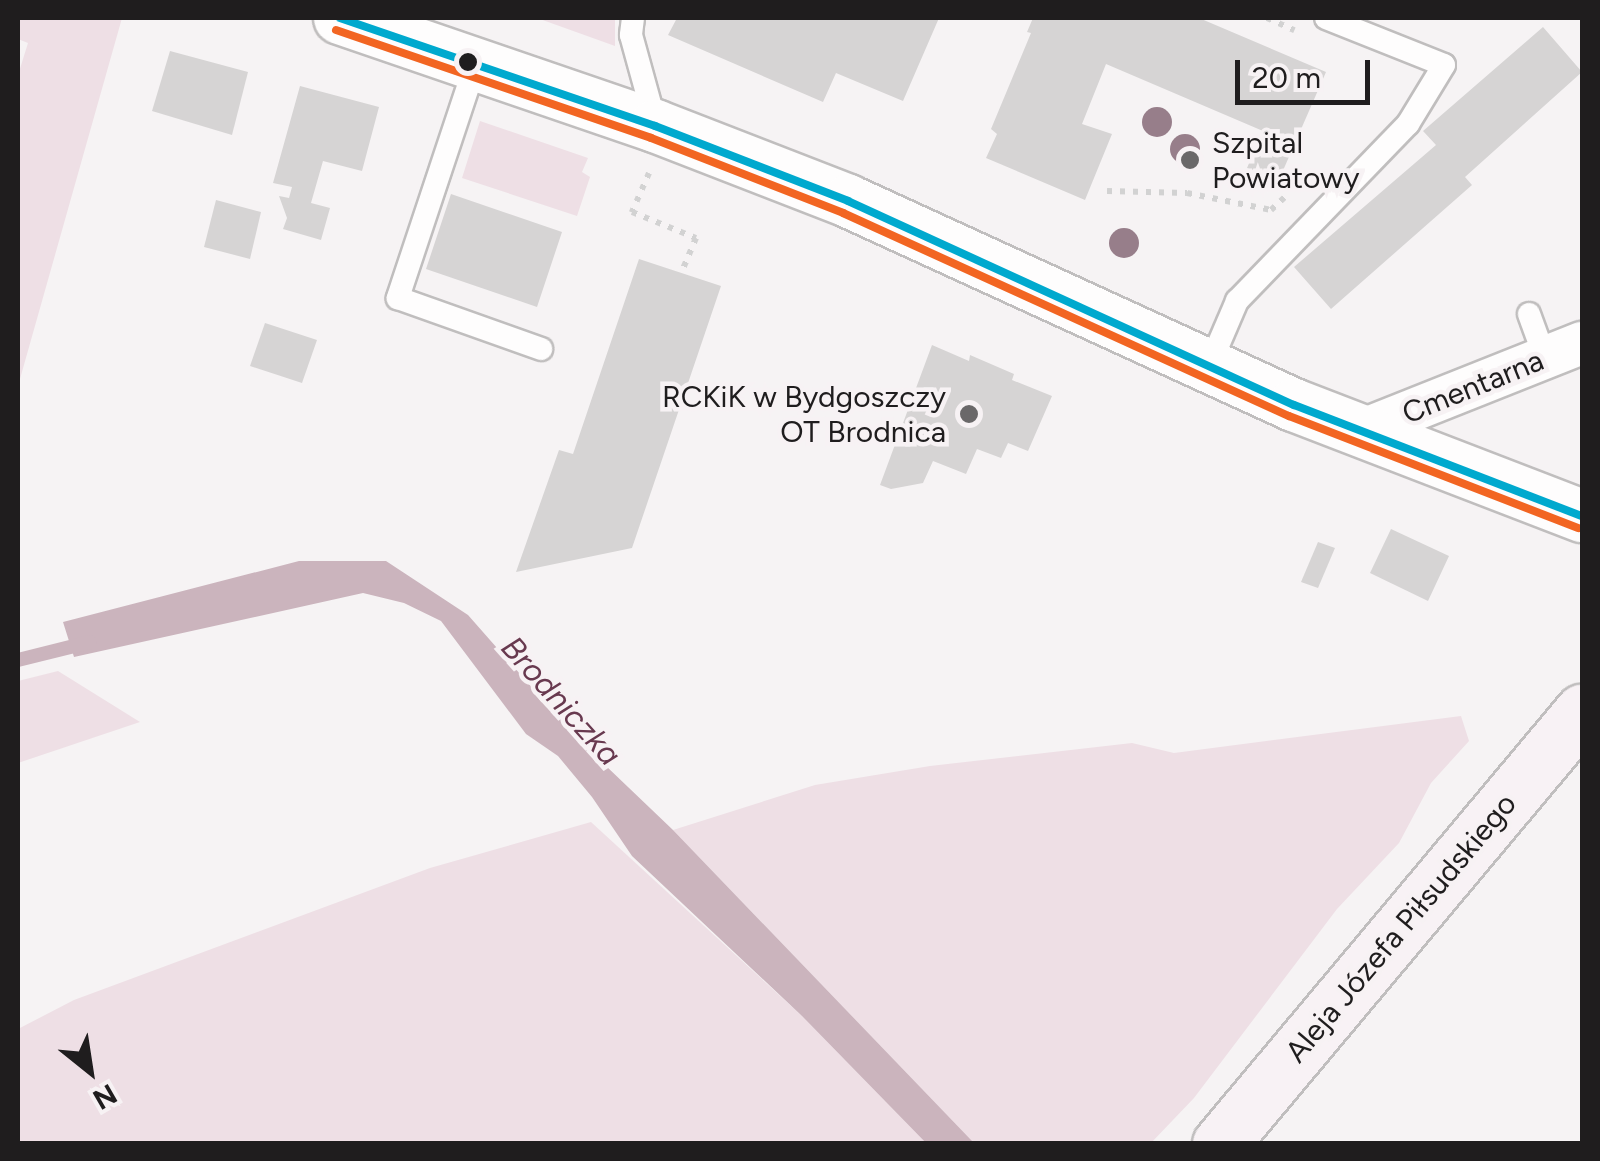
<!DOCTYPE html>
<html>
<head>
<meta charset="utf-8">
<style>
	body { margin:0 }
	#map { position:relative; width:1600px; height:1161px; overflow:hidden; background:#f6f3f4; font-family:Figtree,sans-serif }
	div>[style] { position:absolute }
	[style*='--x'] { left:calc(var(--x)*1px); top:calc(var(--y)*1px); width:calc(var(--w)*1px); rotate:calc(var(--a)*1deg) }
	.green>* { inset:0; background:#eedfe5 }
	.water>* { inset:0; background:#cbb4bd }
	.stream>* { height:14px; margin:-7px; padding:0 7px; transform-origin:7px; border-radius:7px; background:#cbb4bd }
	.building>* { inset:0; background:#d6d4d4 }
	.path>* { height:6px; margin-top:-3px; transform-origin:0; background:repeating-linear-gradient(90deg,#d2d2d2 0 5px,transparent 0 13px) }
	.roads { filter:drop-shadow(2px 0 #c0bebe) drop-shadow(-2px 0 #c0bebe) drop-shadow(0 2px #c0bebe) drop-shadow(0 -2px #c0bebe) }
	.service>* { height:22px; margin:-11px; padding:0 11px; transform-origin:11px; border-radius:11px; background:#fefdfd }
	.minor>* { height:42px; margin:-21px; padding:0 21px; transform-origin:21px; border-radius:21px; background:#fefdfd }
	.tertiary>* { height:52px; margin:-26px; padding:0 26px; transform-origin:26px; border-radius:26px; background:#fefdfd }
	.primary>* { height:55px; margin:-27.5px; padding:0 27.5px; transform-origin:27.5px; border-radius:27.5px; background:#f8f2f5 }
	.bus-1>* { height:8px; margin:-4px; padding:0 4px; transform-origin:4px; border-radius:4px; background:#00a9ce }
	.bus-2>* { height:8px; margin:-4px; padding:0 4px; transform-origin:4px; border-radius:4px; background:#f26522 }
	.trees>* { width:30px; height:30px; margin:-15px; border-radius:50%; background:#977e8a }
	.dots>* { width:28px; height:28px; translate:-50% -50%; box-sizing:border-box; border:5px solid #f7f2f4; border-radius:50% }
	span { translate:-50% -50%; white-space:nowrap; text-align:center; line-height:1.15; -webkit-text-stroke:9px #f7f2f4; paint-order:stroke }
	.poi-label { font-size:30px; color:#1f1d1e }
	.left { translate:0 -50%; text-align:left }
	.right { translate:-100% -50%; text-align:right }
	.street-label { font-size:30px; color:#1f1d1e }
	.water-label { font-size:32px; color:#68394f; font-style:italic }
	.frame { position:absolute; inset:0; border:20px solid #1f1d1e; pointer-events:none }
	.north { position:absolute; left:40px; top:1021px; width:100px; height:100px; -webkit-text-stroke:8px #f7f2f4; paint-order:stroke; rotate:150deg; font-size:28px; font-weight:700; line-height:40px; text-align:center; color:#1f1d1e }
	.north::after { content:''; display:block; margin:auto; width:35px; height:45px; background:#1f1d1e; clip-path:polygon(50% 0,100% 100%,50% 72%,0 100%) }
	.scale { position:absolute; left:1235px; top:60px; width:135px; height:45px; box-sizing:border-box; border:5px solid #1f1d1e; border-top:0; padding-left:12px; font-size:30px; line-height:35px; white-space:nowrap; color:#1f1d1e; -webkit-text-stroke:8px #f7f2f4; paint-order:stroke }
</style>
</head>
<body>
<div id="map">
	<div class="green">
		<i style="clip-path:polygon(18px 18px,122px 18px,18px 386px,18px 75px,28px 43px,18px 39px)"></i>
		<i style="clip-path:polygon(537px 18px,615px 18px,615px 46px)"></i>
		<i style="clip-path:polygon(480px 121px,588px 158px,582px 172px,590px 177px,577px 216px,462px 178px)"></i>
		<i style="clip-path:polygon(58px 671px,140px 722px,18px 763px,18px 681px)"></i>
		<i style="clip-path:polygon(1461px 716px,1469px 741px,1431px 783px,1399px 843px,1337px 909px,1194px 1098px,1151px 1143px,974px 1143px,673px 830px,815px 785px,930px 766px,1132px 743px,1174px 753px)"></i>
		<i style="clip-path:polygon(591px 822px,802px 1016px,926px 1143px,18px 1144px,18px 1029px,74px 1000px,430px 868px)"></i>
	</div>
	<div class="water">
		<i style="clip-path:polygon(299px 561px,386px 561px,468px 615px,535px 691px,563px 712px,583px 744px,673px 830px,974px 1143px,926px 1143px,802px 1016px,632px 856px,592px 797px,558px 756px,526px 734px,441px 621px,404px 603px,363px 593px,74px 657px,63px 622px)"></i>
	</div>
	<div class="stream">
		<i style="--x:18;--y:660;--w:74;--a:-14"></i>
	</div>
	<div class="building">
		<i style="clip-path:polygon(677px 18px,939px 18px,903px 101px,836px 73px,823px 102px,668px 35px)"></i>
		<i style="clip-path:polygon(1033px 18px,1199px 18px,1326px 72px,1278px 182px,1247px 168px,1263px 131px,1106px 64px,1082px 124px,1112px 134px,1085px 200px,986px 158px,997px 134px,991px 129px,1031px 33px,1027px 32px)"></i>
		<i style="clip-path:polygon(1543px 27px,1582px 72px,1465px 177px,1472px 185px,1331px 309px,1294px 267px,1436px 145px,1423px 131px)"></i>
		<i style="clip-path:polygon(170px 51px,248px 72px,232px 135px,152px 111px)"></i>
		<i style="clip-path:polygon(300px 86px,379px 107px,362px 171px,323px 161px,311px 203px,330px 208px,321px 240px,283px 229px,287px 218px,279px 196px,289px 198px,292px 187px,273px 183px)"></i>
		<i style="clip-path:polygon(451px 194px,562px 232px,537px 307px,426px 269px)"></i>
		<i style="clip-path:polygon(216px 200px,261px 212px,250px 259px,204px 247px)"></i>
		<i style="clip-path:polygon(639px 259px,721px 286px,632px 548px,516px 572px,559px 450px,573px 454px)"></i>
		<i style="clip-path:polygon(265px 323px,317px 340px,302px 383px,250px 366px)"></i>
		<i style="clip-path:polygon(932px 345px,969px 361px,970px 355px,1014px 374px,1012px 380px,1052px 396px,1028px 451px,1008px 443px,1001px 458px,977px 449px,966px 474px,933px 461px,923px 483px,891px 489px,880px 485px)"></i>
		<i style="clip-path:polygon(1391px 529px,1449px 556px,1428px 601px,1370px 573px)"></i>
		<i style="clip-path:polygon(1318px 542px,1335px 548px,1318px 588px,1301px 582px)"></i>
	</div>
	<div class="path">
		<i style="--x:1267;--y:18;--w:30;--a:24"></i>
		<i style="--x:649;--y:173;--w:43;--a:113.6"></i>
		<i style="--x:632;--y:212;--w:69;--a:22.1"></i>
		<i style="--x:696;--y:238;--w:38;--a:113"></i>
		<i style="--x:1107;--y:191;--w:80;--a:1.4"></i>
		<i style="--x:1187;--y:193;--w:86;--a:11.4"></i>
		<i style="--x:1271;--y:210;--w:19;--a:-43"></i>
	</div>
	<div class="roads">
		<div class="service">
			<i style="--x:633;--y:18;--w:17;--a:97"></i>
			<i style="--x:631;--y:35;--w:90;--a:74.6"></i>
			<i style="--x:476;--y:63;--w:248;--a:108.4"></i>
			<i style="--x:398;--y:298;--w:152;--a:19.6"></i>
			<i style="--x:1529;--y:314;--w:47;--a:70"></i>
			<i style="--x:1210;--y:364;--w:69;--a:-66.8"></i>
			<i style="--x:1237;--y:301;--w:246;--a:-46"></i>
			<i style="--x:1408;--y:124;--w:69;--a:-58.6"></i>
			<i style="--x:1444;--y:65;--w:127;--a:-158.3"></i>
		</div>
		<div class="minor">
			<i style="--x:1363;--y:430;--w:236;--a:-21.7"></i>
		</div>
		<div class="tertiary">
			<i style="--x:340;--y:18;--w:333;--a:18.9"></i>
			<i style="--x:655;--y:126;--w:207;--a:21.2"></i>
			<i style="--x:848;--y:201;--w:490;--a:24.6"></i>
			<i style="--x:1294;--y:405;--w:309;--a:21.1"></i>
		</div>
		<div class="primary">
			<i style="--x:1220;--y:1144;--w:564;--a:-50.04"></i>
		</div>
	</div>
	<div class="bus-1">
		<i style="--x:340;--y:18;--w:333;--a:18.9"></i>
		<i style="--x:655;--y:126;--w:207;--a:21.2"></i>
		<i style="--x:848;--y:201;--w:490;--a:24.6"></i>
		<i style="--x:1294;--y:405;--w:309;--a:21.1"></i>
	</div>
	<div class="bus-2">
		<i style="--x:336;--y:30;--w:333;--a:18.9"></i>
		<i style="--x:651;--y:138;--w:206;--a:21.3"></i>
		<i style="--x:843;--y:213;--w:490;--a:24.5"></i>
		<i style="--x:1289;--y:416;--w:310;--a:21.2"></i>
	</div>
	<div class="trees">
		<i style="left:1157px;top:122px"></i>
		<i style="left:1185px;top:149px"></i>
		<i style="left:1124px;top:243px"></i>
	</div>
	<div class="dots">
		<i style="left:468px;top:62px;background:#1f1d1e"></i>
		<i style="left:1190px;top:160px;background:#6a6869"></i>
		<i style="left:969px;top:414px;background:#6a6869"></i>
	</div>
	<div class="poi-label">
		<span class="left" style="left:1212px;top:160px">Szpital<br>Powiatowy</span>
		<span class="right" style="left:946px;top:414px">RCKiK w Bydgoszczy<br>OT Brodnica</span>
	</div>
	<div class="street-label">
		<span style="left:1473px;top:387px;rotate:-22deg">Cmentarna</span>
		<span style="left:1401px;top:928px;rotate:-50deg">Aleja Józefa Piłsudskiego</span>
	</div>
	<div class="water-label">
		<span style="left:561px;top:701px;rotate:48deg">Brodniczka</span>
	</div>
	<div class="frame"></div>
	<div class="north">N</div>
	<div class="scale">20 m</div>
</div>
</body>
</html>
